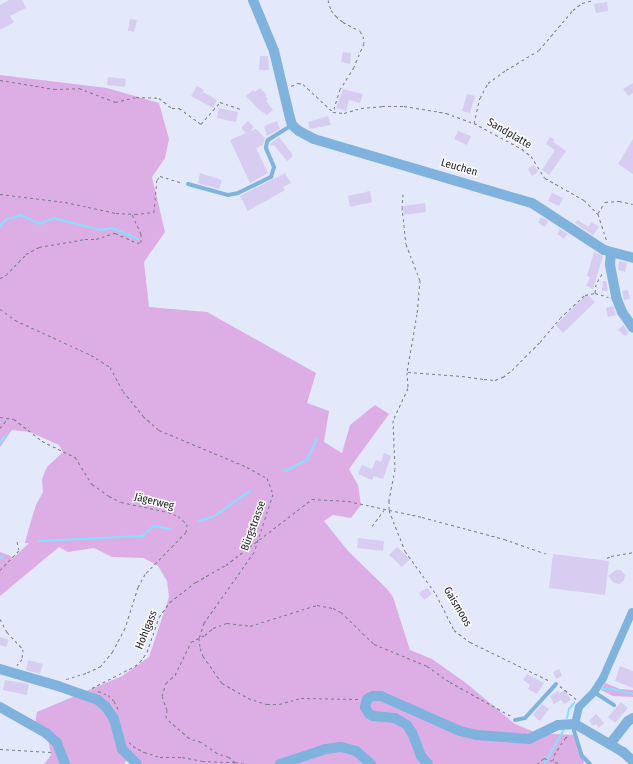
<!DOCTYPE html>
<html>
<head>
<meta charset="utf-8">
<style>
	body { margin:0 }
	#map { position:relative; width:633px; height:764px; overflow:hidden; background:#e3e9fa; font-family:"Fira Sans Condensed",sans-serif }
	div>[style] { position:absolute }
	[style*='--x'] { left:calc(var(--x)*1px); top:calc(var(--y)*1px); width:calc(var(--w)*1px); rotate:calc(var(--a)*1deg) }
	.green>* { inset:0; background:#ddaee5 }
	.stream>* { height:2px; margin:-1px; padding:0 1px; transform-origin:1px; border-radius:1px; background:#82e2ff }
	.building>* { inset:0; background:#d6cdf1 }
	.path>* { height:1px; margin-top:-0.5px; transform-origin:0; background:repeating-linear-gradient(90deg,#7a7e89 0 3px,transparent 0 6px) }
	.service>* { height:4px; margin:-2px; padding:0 2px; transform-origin:2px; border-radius:2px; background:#7fb2dd }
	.minor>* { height:8px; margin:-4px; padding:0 4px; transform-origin:4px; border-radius:4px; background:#7fb2dd }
	.tertiary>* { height:10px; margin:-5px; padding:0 5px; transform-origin:5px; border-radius:5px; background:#7fb2dd }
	span { translate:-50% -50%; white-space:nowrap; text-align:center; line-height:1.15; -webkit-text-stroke:3px #fff; paint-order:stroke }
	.street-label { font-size:11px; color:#23252b }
</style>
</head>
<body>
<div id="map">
	<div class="green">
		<i style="clip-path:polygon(0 75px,107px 88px,159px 103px,169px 139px,165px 158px,152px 177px,165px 232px,144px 262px,149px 307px,207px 312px,316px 373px,307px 403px,329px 411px,324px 442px,342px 453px,350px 425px,375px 405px,389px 414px,349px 469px,358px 485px,361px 505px,351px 518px,333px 515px,324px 521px,348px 551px,387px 589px,393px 597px,410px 650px,432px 659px,466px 683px,515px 724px,537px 733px,575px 735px,585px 759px,583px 764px,143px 764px,132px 755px,124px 764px,44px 764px,51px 755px,47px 734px,35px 723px,37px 712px,122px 676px,149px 657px,169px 597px,167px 581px,158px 566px,144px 558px,112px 557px,94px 548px,68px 552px,59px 547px,0 596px,0 552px,11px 556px,12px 559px,29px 543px,25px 543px,28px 531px,36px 505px,43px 492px,42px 479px,47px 467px,63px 452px,59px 445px,30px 432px,12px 430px,0 447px)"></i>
		<i style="clip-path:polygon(605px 683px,620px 689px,633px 690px,633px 697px,613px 696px,601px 690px)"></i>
	</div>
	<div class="stream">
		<i style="--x:0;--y:227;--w:9;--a:-54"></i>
		<i style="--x:5;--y:220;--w:17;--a:-17"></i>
		<i style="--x:21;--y:215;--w:21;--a:25"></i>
		<i style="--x:40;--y:224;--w:14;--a:-25"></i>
		<i style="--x:53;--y:218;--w:49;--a:14"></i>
		<i style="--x:101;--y:230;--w:11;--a:-10"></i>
		<i style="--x:112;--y:228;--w:28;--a:23"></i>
		<i style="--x:0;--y:443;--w:10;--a:-53"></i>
		<i style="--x:285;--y:471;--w:25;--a:-27"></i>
		<i style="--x:307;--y:460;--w:23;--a:-65"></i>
		<i style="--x:198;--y:521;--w:16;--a:-15"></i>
		<i style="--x:213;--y:517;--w:45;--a:-35.1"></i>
		<i style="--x:39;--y:541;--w:103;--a:-2.8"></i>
		<i style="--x:142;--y:536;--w:16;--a:-40"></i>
		<i style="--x:154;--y:526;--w:17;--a:10"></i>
		<i style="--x:0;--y:558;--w:3;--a:-18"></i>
		<i style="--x:602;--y:690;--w:5;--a:-22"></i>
		<i style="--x:607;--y:688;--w:27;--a:13"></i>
		<i style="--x:567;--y:718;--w:9;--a:-77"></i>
		<i style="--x:569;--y:709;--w:8;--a:-50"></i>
		<i style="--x:544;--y:764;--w:39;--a:-60"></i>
	</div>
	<div class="building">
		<i style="clip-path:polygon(9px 0,22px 0,26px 8px,10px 16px,14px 22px,0 30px,0 5px)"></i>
		<i style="clip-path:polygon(607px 2px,608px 11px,596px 13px,594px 4px)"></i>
		<i style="clip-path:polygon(130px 19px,137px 20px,134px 32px,128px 31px)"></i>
		<i style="clip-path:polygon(343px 52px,351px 53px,350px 64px,341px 62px)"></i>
		<i style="clip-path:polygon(260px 56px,268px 56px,269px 70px,259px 70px)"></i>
		<i style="clip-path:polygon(108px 77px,126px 79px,125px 87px,107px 85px)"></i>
		<i style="clip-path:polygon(633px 83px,633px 93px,628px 96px,623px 89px)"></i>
		<i style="clip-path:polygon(197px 86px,204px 90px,203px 92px,217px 100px,213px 108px,191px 96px)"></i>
		<i style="clip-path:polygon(260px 88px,267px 95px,265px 96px,268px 99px,266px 101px,273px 110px,267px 115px,258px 109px,246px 96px,253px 90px,255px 92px)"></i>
		<i style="clip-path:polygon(343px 89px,363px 94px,360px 103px,349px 100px,346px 111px,336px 108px)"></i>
		<i style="clip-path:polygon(467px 94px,475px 96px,470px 113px,462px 111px)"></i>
		<i style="clip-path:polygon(219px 108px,238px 112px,236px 122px,217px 118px)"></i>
		<i style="clip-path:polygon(328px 116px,331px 125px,310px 129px,308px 122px)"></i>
		<i style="clip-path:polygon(248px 121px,254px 127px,250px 131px,256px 129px,265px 138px,263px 145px,256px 148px,268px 173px,250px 183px,230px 140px,246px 133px,241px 128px)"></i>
		<i style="clip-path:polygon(277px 121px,280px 129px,267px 136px,264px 126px)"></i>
		<i style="clip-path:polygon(458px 131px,471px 136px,467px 145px,454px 139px)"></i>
		<i style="clip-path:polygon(279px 137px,292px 154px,292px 157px,287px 161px,274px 145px,271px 146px,270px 144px)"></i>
		<i style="clip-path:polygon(550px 137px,555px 140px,553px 142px,566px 151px,549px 175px,542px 170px,555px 150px,546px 144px)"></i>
		<i style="clip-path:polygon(633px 139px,633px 174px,618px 164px)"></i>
		<i style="clip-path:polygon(534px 165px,538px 172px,532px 176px,528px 169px)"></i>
		<i style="clip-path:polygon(200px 173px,222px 180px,219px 189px,198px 183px)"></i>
		<i style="clip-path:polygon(285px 173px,291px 183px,283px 187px,285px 190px,248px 211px,240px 196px)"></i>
		<i style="clip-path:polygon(370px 191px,372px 202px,350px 207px,348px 196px)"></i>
		<i style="clip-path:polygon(552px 193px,563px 198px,559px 206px,548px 201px)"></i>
		<i style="clip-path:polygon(425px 203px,426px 212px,404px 215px,403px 206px)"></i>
		<i style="clip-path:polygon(541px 217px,548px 221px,545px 227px,538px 223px)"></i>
		<i style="clip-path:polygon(578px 220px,588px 227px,592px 222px,599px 227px,593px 235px,575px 223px)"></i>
		<i style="clip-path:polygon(560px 229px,568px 234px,564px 239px,557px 234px)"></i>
		<i style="clip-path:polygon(594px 252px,603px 256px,593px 289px,586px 286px,590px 277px,587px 276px)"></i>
		<i style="clip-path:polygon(619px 261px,627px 263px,625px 272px,618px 270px)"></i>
		<i style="clip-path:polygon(603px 281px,606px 281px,608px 291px,602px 291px)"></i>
		<i style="clip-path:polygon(628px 290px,630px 299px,624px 300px,622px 291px)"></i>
		<i style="clip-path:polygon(587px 294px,595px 302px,563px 333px,556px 325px)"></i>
		<i style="clip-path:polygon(613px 306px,616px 315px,608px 317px,606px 308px)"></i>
		<i style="clip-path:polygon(623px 325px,629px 333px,625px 336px,618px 330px)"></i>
		<i style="clip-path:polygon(384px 453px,391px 456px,383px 479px,374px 476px,372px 480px,358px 474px,362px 465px,372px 469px,376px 460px,381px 462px)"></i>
		<i style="clip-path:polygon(358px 538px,384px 541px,383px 551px,357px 548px)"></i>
		<i style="clip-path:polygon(397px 547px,410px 559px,402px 567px,389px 555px)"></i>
		<i style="clip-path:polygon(553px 554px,609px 561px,605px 595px,549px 588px)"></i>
		<i style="clip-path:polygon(616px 570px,621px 570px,625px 575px,624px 580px,620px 584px,614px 583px,608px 576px)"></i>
		<i style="clip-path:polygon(427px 588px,432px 594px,424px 600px,419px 593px)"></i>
		<i style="clip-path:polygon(0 637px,9px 640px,6px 647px,0 645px)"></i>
		<i style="clip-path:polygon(28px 660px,43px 664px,40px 674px,26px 670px)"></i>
		<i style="clip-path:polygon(620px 666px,633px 671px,633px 688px,615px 681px)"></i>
		<i style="clip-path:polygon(559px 669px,562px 676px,556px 679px,553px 672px)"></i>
		<i style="clip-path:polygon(527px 674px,544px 683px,537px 694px,528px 689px,530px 685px,523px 680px)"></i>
		<i style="clip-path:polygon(5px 680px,29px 684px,27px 695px,3px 690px)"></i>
		<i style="clip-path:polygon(565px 690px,571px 700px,564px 704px,561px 700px,554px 704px,550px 696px,558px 691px,560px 693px)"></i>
		<i style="clip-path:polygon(621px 702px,628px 708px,615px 723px,608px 717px)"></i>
		<i style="clip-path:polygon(542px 704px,549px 709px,540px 721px,533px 715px)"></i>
		<i style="clip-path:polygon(596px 714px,604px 723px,599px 728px,596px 724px,593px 726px,589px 721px)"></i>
	</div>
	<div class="path">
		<i style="--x:328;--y:0;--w:10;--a:73"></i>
		<i style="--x:331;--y:10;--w:8;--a:50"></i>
		<i style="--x:336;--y:16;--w:9;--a:41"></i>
		<i style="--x:343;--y:22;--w:19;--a:28"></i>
		<i style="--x:360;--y:31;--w:6;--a:59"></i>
		<i style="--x:363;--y:36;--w:7;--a:82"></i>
		<i style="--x:364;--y:43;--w:26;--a:113"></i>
		<i style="--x:354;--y:67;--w:26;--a:122"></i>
		<i style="--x:340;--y:89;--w:24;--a:107"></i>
		<i style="--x:0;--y:80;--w:55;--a:9.5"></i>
		<i style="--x:54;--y:89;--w:25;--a:-2"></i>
		<i style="--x:79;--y:88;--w:39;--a:21"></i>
		<i style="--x:115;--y:102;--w:22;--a:-13"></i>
		<i style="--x:136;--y:97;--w:23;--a:2"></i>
		<i style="--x:159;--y:98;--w:16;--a:38"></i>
		<i style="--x:172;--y:108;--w:7;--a:0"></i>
		<i style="--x:179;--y:108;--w:27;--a:36"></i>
		<i style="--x:201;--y:124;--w:29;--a:-49"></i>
		<i style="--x:220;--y:102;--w:21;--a:19"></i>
		<i style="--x:291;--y:86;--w:8;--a:-23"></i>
		<i style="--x:298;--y:83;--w:5;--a:11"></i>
		<i style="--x:303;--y:84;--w:41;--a:43"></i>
		<i style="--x:333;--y:112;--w:11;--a:5"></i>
		<i style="--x:344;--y:113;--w:18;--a:-16"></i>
		<i style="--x:361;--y:108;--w:21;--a:-5"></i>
		<i style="--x:382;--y:106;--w:22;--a:0"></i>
		<i style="--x:404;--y:106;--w:43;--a:9.5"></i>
		<i style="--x:446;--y:113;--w:30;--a:20"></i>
		<i style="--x:474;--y:123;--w:55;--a:28.4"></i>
		<i style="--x:522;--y:149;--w:11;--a:38"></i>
		<i style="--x:531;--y:156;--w:26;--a:58"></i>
		<i style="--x:545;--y:178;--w:45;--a:29.4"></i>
		<i style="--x:584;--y:200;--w:20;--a:45"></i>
		<i style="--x:598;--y:214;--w:28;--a:72"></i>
		<i style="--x:474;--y:123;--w:26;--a:-77"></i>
		<i style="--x:480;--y:98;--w:17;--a:-62"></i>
		<i style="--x:488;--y:83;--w:22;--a:-36"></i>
		<i style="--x:506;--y:70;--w:39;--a:-31"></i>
		<i style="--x:539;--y:50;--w:52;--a:-49.6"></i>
		<i style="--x:573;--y:10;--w:11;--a:-38"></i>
		<i style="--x:582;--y:3;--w:12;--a:-14"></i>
		<i style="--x:0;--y:194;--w:65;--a:7"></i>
		<i style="--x:65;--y:202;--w:52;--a:12.2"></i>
		<i style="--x:116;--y:213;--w:19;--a:3"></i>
		<i style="--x:135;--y:214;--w:19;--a:-6"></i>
		<i style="--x:154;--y:212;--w:32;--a:-85"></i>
		<i style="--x:157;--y:180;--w:5;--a:-53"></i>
		<i style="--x:160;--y:176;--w:24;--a:17"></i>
		<i style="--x:403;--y:194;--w:13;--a:94"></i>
		<i style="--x:402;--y:207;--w:37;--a:84"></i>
		<i style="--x:406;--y:244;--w:39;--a:69"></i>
		<i style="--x:420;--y:280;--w:34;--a:95"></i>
		<i style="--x:417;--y:314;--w:59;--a:99.8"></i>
		<i style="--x:407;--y:372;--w:16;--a:86"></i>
		<i style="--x:408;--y:388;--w:35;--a:115"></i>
		<i style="--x:393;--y:420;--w:49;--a:87.7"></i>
		<i style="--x:395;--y:469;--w:33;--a:101"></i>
		<i style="--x:389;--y:501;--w:9;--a:90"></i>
		<i style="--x:389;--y:510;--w:44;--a:68.7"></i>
		<i style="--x:405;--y:551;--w:53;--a:54.2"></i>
		<i style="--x:436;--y:594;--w:40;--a:63.4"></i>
		<i style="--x:454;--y:630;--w:20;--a:37"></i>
		<i style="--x:470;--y:642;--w:89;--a:26"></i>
		<i style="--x:598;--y:213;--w:13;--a:-58"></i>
		<i style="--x:605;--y:202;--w:14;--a:-4"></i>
		<i style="--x:619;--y:201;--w:14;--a:12"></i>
		<i style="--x:602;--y:274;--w:12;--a:121"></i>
		<i style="--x:596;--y:284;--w:9;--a:96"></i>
		<i style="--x:595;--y:293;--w:14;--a:17"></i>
		<i style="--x:0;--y:278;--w:7;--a:-27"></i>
		<i style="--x:6;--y:275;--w:29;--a:-46"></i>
		<i style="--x:26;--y:254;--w:15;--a:-28"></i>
		<i style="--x:39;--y:247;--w:47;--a:-9.9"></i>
		<i style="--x:85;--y:239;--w:11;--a:0"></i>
		<i style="--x:96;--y:239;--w:20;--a:-18"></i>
		<i style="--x:115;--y:233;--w:24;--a:24"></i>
		<i style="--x:137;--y:243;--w:4;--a:-14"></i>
		<i style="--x:141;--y:242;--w:8;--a:-90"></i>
		<i style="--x:141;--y:234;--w:22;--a:-114"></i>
		<i style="--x:0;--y:309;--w:19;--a:36"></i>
		<i style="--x:15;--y:320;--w:84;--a:24.7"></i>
		<i style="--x:91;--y:355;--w:22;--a:32"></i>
		<i style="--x:110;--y:367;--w:27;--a:62"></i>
		<i style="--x:123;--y:391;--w:32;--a:51"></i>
		<i style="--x:143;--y:416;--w:21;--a:41"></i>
		<i style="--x:159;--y:430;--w:95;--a:22.8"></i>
		<i style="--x:247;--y:467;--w:23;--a:29"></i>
		<i style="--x:267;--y:478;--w:17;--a:69"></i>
		<i style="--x:273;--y:494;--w:61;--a:108.1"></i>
		<i style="--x:254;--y:552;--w:87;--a:125.2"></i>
		<i style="--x:204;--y:623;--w:16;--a:108"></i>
		<i style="--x:199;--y:638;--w:10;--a:84"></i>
		<i style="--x:200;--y:648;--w:9;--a:69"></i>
		<i style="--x:203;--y:656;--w:33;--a:55"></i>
		<i style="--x:222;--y:683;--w:30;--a:30"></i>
		<i style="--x:248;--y:698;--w:20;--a:18"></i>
		<i style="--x:267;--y:704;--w:12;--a:0"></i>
		<i style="--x:279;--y:704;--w:23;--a:-15"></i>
		<i style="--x:301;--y:698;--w:57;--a:1"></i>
		<i style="--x:408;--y:372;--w:54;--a:4.2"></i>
		<i style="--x:462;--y:376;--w:22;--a:8"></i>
		<i style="--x:484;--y:379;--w:11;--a:5"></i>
		<i style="--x:495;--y:380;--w:9;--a:-21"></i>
		<i style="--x:503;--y:377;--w:11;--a:-38"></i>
		<i style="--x:512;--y:370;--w:40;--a:-45"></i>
		<i style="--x:540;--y:342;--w:31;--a:-50"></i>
		<i style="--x:560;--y:318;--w:34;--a:-43"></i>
		<i style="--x:585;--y:295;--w:10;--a:-11"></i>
		<i style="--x:0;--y:417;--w:14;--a:8"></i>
		<i style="--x:14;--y:419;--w:36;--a:38"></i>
		<i style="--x:42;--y:441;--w:37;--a:26"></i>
		<i style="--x:75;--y:457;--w:32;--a:58"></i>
		<i style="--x:92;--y:484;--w:21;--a:35"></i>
		<i style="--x:109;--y:496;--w:13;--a:27"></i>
		<i style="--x:121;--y:502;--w:48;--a:12"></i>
		<i style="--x:168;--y:512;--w:11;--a:22"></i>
		<i style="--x:178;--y:516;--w:12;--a:42"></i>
		<i style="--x:187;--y:524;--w:8;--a:97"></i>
		<i style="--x:186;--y:532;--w:59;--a:134.3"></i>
		<i style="--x:145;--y:574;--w:15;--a:118"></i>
		<i style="--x:138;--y:587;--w:43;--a:107.6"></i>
		<i style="--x:125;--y:628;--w:26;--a:118"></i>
		<i style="--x:113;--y:651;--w:19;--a:129"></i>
		<i style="--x:101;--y:666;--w:17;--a:155"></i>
		<i style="--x:86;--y:673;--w:21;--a:163"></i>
		<i style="--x:0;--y:428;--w:13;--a:-51"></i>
		<i style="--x:372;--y:526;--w:20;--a:-53"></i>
		<i style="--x:607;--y:558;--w:4;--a:-27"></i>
		<i style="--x:611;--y:556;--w:22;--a:-10"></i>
		<i style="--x:0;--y:570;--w:28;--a:-46"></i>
		<i style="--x:19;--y:550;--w:9;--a:-103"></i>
		<i style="--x:0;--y:619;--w:15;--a:62"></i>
		<i style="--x:7;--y:632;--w:23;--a:47"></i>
		<i style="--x:23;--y:649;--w:10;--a:96"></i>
		<i style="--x:22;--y:659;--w:8;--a:130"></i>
		<i style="--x:560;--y:686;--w:21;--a:39"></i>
		<i style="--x:92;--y:688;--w:48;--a:-27.1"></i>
		<i style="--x:135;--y:666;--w:6;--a:-39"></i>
		<i style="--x:140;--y:662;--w:12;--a:-55"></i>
		<i style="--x:147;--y:652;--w:37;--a:-71"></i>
		<i style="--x:159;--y:617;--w:19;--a:-54"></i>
		<i style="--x:170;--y:602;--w:33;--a:-38"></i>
		<i style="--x:196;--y:582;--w:34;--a:-30"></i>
		<i style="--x:226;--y:565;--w:108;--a:-37.5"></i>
		<i style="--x:312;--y:499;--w:36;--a:3"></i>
		<i style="--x:348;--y:501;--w:76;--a:12.2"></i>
		<i style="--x:422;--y:517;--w:85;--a:15"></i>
		<i style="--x:504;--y:539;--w:46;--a:19.2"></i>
		<i style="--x:98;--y:691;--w:11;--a:22"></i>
		<i style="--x:108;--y:695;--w:8;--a:45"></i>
		<i style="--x:114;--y:701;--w:11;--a:63"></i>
		<i style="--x:129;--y:742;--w:6;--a:45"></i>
		<i style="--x:133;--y:746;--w:13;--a:29"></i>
		<i style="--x:144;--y:752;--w:17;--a:17"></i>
		<i style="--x:160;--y:757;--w:22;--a:0"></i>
		<i style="--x:182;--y:757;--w:20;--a:11"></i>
		<i style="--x:202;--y:761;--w:33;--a:2"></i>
		<i style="--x:235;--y:762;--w:10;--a:11"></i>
		<i style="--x:0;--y:749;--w:51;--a:3.4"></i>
		<i style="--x:553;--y:761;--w:6;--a:-81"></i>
		<i style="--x:554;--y:755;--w:20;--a:-57"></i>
		<i style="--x:565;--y:738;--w:5;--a:-37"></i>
		<i style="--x:235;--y:762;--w:8;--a:-140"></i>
		<i style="--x:229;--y:757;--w:13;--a:-162"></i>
		<i style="--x:217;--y:753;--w:19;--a:-145"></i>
		<i style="--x:201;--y:742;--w:13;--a:-162"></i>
		<i style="--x:189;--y:738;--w:30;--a:-139"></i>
		<i style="--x:166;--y:718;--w:8;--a:-83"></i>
		<i style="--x:167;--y:710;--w:15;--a:-110"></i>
		<i style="--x:162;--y:696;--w:14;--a:-73"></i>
		<i style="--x:166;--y:683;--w:12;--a:-42"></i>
		<i style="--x:175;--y:675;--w:37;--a:-64"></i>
		<i style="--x:191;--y:642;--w:16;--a:-27"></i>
		<i style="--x:205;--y:635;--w:11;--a:-41"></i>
		<i style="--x:213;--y:628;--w:15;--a:-20"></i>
		<i style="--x:227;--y:623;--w:23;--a:7"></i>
		<i style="--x:250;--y:626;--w:70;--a:-17.4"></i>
		<i style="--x:317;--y:605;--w:16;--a:11"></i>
		<i style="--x:333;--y:608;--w:9;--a:27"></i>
		<i style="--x:341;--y:612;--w:46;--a:44.1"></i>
		<i style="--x:374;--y:644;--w:57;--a:22.5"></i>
		<i style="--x:427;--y:666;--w:28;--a:35"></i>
		<i style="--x:450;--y:682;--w:70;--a:29.1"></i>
		<i style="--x:120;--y:764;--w:4;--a:0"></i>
		<i style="--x:537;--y:764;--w:9;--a:-41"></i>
		<i style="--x:544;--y:758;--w:18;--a:19"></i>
	</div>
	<div class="service">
		<i style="--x:188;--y:184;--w:41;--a:15.4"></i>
		<i style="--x:228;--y:195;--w:10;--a:-11"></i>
		<i style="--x:238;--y:193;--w:37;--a:-26"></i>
		<i style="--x:271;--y:177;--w:10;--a:-73"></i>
		<i style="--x:274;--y:167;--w:21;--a:-113"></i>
		<i style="--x:266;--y:148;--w:6;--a:-81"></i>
		<i style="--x:267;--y:142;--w:2;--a:-63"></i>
		<i style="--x:268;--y:140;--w:28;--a:-32"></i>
		<i style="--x:594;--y:692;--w:24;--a:33"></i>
		<i style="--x:515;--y:720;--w:10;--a:-11"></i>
		<i style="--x:525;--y:718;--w:46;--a:-47.6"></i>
		<i style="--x:572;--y:724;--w:34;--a:73"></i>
		<i style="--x:582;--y:756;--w:11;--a:45"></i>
	</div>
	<div class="minor">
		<i style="--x:575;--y:724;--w:17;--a:-77"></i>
		<i style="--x:579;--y:707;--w:21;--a:-45"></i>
		<i style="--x:594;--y:692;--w:17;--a:-57"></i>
		<i style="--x:603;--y:678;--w:72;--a:-66.3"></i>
	</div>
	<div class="tertiary">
		<i style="--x:253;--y:0;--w:55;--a:67.6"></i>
		<i style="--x:274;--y:51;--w:69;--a:76.6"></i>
		<i style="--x:290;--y:118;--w:7;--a:74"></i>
		<i style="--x:292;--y:125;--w:9;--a:41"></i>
		<i style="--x:299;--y:131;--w:17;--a:28"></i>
		<i style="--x:314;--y:139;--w:227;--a:16.4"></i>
		<i style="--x:532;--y:203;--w:86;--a:33.1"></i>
		<i style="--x:604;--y:250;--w:30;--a:15"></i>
		<i style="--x:611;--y:253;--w:12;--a:95"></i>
		<i style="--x:610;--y:265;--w:33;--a:79"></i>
		<i style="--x:616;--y:297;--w:16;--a:68"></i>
		<i style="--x:622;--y:312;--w:19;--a:55"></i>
		<i style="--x:0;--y:669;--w:60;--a:16.3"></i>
		<i style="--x:58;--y:686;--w:42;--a:19.3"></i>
		<i style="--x:98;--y:700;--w:11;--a:41"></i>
		<i style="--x:106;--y:707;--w:14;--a:56"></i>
		<i style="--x:114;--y:719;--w:31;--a:75"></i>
		<i style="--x:122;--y:749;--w:21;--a:45"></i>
		<i style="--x:0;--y:707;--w:53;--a:29.5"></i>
		<i style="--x:46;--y:733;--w:15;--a:42"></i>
		<i style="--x:57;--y:743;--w:22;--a:69"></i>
		<i style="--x:610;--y:744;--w:29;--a:-52"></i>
		<i style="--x:628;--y:721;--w:6;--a:-31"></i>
		<i style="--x:280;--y:764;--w:48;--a:-18.1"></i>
		<i style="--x:326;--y:749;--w:15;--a:-8"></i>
		<i style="--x:341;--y:747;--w:16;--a:15"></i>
		<i style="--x:356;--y:751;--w:20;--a:41"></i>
		<i style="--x:428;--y:764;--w:11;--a:-131"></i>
		<i style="--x:421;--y:756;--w:25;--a:-111"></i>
		<i style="--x:412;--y:733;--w:9;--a:-122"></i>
		<i style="--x:407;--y:725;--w:14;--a:-150"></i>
		<i style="--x:395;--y:718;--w:22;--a:-175"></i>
		<i style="--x:373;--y:716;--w:4;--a:-153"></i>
		<i style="--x:369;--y:714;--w:8;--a:-120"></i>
		<i style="--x:365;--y:707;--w:8;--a:-76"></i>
		<i style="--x:367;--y:699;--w:7;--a:-27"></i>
		<i style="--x:373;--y:696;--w:8;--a:0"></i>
		<i style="--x:381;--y:696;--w:86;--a:23.9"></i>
		<i style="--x:460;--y:731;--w:17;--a:13"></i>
		<i style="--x:477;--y:735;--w:52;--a:4.4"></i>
		<i style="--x:529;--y:739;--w:32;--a:-26"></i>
		<i style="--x:558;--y:725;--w:17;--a:-3"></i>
		<i style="--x:575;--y:724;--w:56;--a:30.3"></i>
		<i style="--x:623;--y:752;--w:13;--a:42"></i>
	</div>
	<div class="street-label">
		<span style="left:509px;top:134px;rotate:30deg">Sandplatte</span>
		<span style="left:459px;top:168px;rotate:16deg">Leuchen</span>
		<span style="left:154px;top:502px;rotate:14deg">Jägerweg</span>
		<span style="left:254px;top:526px;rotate:-70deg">Bürgstrasse</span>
		<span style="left:457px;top:607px;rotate:59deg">Gaismoos</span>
		<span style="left:147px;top:630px;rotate:-68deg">Hohlgass</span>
	</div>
</div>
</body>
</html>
